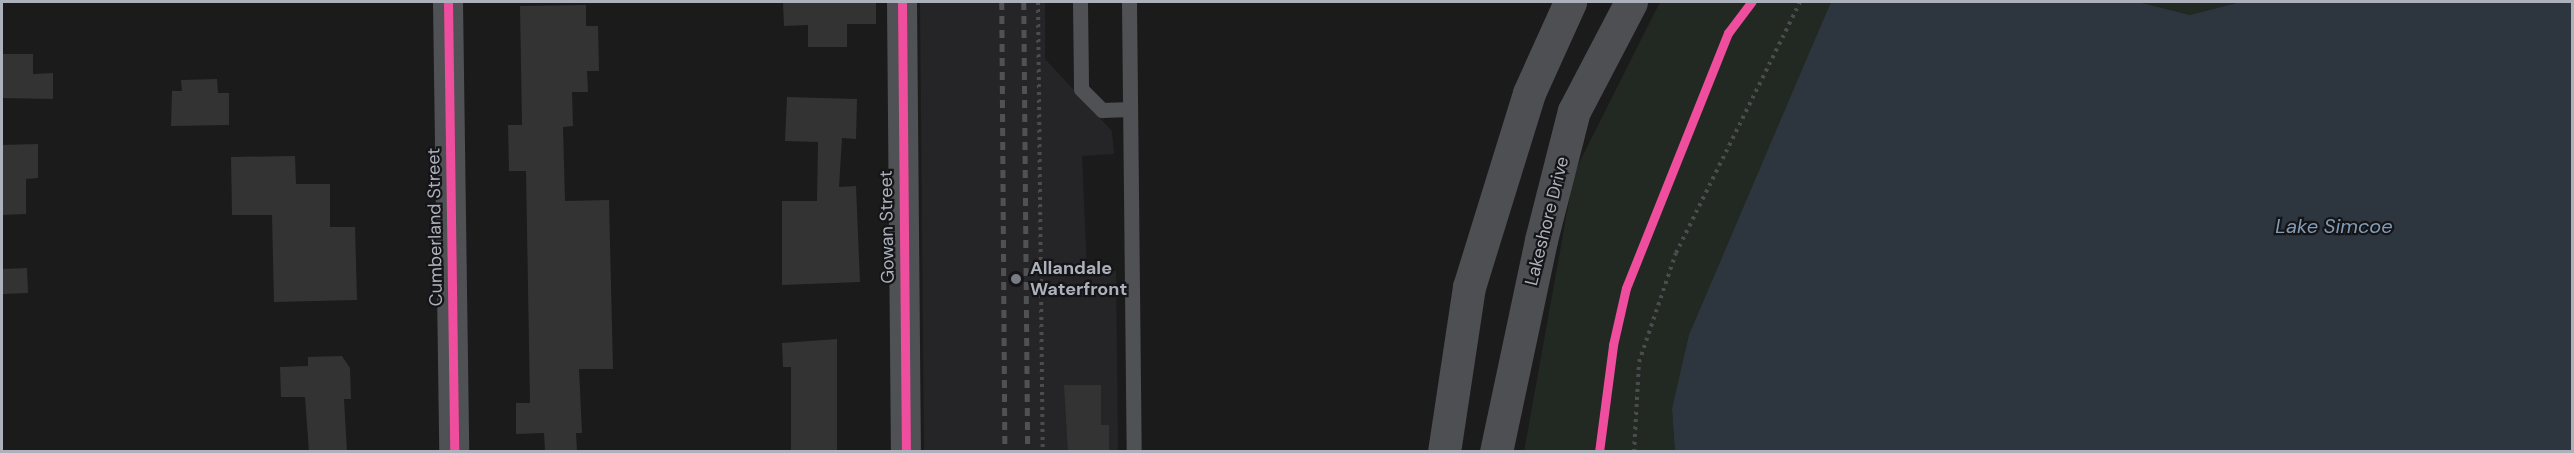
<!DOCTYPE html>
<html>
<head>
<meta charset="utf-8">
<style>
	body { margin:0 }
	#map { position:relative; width:2574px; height:453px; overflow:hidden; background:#1b1b1b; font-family:"DM Sans",sans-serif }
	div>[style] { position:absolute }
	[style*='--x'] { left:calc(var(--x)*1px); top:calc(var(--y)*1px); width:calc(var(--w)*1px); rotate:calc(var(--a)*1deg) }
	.built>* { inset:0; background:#252528 }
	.green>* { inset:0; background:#212922 }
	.water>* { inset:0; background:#2d363e }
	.building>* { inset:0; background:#333 }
	.path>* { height:4px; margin-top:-2px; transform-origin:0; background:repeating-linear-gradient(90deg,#4b4c4f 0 3px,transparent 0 7.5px) }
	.service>* { height:15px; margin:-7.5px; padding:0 7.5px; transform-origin:7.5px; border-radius:7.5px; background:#4f5154 }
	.minor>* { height:30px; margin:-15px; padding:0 15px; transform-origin:15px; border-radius:15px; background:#4f5154 }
	.secondary>* { height:33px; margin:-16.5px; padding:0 16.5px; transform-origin:16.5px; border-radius:16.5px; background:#4e4f53 }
	.rail>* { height:4.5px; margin-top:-2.25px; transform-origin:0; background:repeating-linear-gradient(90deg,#4f5153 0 8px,transparent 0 14px) }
	.cycleway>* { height:9px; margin:-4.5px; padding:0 4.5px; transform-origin:4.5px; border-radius:4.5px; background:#ef4d9e }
	.dots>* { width:16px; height:16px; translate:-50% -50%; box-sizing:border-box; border:3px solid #151518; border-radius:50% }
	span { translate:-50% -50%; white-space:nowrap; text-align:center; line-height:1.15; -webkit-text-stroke:4.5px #151518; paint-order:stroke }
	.street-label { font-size:18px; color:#acb1bc }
	.poi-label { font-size:18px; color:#acb1bc; font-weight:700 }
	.left { translate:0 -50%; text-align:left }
	.water-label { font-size:20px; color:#839db8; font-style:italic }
	.frame { position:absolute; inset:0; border:3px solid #acb1bc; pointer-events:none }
</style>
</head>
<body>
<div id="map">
	<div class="built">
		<i style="clip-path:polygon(920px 2px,1045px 2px,1045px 59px,1112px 131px,1114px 154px,1082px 156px,1087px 271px,1116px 271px,1118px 451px,924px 451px)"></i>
	</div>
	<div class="green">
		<i style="clip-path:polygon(1660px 2px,1831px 2px,1672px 409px,1675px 451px,1524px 452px,1574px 173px)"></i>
		<i style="clip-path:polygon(2138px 2px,2240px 2px,2190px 15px)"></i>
	</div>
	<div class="water">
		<i style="clip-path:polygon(1831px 2px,2138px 2px,2190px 15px,2240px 2px,2572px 2px,2572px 451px,1675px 451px,1672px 409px,1689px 335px)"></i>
	</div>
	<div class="building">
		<i style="clip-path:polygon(783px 2px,876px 2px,876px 24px,847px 24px,847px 47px,808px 47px,808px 25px,784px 26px)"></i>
		<i style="clip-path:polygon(586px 5px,586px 26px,598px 26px,599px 71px,587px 71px,588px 92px,572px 92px,573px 126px,563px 127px,565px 201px,609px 200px,613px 369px,579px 369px,582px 433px,576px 433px,577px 450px,545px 451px,544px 433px,516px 434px,516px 403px,530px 403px,526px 171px,509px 171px,508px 125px,522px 125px,520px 6px)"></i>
		<i style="clip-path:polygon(2px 54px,33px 54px,33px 74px,53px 73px,53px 99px,2px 98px)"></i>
		<i style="clip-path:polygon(217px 79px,218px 93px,229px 93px,229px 125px,171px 126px,172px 91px,182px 91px,181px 80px)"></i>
		<i style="clip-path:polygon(787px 97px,857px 99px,856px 139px,842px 138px,839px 187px,856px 186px,860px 282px,782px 285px,782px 201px,817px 201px,818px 142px,785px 141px)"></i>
		<i style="clip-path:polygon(38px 144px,38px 178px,26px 179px,26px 214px,2px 215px,2px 145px)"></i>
		<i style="clip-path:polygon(295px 156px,296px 184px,330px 184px,330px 227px,355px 227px,357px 300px,274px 302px,272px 215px,232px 215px,231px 157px)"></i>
		<i style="clip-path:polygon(27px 268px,28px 293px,2px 294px,2px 269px)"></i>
		<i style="clip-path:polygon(837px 339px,837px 452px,791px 451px,791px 367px,783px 367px,782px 343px)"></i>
		<i style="clip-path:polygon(342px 356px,350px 368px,351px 399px,344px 399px,347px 452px,309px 452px,305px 397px,281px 397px,280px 367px,308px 366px,308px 357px)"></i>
		<i style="clip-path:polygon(1064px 385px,1101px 385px,1101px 425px,1109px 425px,1109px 452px,1068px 452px)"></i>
	</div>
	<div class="path">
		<i style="--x:1038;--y:2;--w:450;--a:89.4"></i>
		<i style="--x:1634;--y:452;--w:90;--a:-86.8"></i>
		<i style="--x:1639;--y:362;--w:115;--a:-71.3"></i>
		<i style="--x:1676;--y:253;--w:280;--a:-63.7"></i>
	</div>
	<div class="service">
		<i style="--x:1080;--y:2;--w:87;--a:89.3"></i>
		<i style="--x:1081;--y:89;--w:30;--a:45"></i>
		<i style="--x:1102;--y:110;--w:28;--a:-2"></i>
		<i style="--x:1129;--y:2;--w:450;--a:89.4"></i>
	</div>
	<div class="minor">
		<i style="--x:448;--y:2;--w:450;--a:89.2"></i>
		<i style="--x:902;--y:2;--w:450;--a:89.5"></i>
	</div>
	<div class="secondary">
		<i style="--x:1444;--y:452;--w:167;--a:-81.4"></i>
		<i style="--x:1469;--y:287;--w:203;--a:-72.8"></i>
		<i style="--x:1529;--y:93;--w:100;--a:-65.7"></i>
		<i style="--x:1496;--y:452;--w:217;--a:-78"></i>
		<i style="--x:1541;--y:240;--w:133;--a:-75.7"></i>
		<i style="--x:1574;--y:111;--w:123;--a:-62.4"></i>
	</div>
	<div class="rail">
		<i style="--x:1002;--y:2;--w:450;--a:89.6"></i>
		<i style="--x:1024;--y:2;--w:450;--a:89.5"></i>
	</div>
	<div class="cycleway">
		<i style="--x:448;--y:2;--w:450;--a:89.2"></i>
		<i style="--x:902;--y:2;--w:450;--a:89.5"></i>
		<i style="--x:1599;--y:452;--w:108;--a:-82.5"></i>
		<i style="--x:1613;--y:345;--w:58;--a:-77.2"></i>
		<i style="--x:1626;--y:288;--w:275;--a:-68.2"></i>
		<i style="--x:1728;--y:33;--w:39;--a:-53"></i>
	</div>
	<div class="dots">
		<i style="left:1016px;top:279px;background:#797c84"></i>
	</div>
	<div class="street-label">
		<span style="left:1547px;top:221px;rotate:-76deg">Lakeshore Drive</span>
		<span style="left:435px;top:227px;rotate:-91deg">Cumberland Street</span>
		<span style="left:887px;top:227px;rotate:-91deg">Gowan Street</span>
	</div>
	<div class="poi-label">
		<span class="left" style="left:1030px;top:279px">Allandale<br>Waterfront</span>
	</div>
	<div class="water-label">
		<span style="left:2334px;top:226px">Lake Simcoe</span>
	</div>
	<div class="frame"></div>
</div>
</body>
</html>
